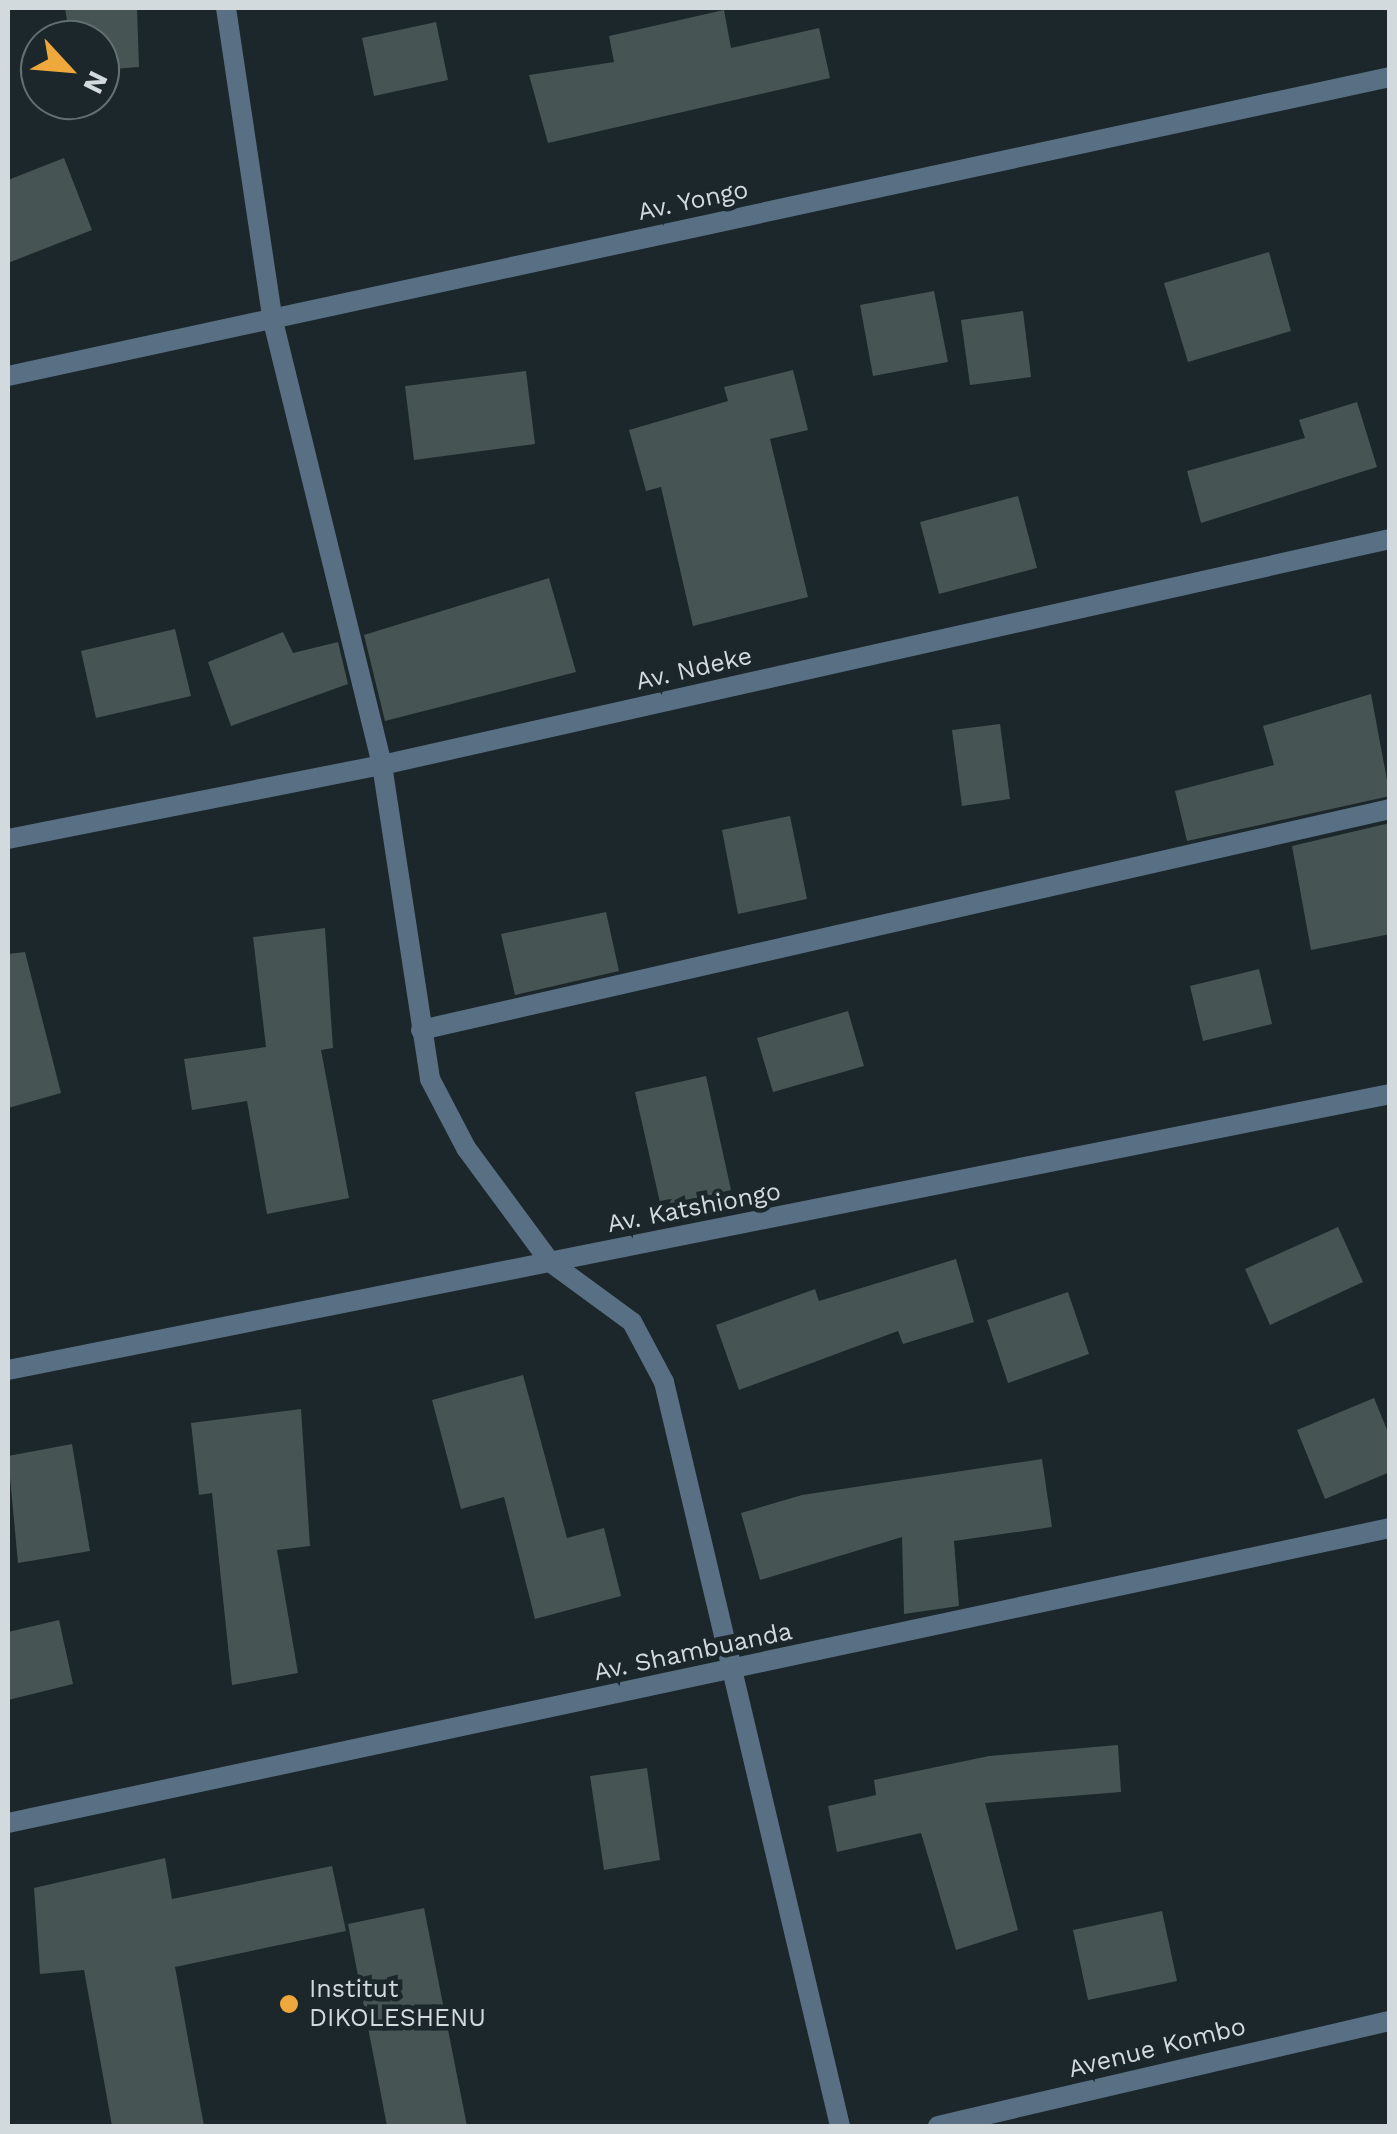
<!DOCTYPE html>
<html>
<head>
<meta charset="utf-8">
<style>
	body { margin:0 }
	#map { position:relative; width:1397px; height:2134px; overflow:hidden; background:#1b272a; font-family:"Work Sans",sans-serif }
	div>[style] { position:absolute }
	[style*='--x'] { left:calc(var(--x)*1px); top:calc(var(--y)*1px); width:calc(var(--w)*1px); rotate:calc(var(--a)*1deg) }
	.building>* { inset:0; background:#465453 }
	.minor>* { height:20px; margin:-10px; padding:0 10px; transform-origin:10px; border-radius:10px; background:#596f83 }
	.dots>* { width:28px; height:28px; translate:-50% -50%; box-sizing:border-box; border:5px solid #1b272a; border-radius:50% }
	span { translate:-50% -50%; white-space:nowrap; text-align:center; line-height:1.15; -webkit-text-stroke:9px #1b272a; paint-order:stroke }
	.street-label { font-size:25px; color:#d2dadd }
	.poi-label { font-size:25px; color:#d2dadd }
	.left { translate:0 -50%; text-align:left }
	.frame { position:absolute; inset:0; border:10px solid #d2dadd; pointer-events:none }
	.north { position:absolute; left:20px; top:20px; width:100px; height:100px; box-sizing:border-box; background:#1b272a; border:2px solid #646f72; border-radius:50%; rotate:116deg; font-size:28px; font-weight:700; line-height:40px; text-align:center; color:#d2dadd }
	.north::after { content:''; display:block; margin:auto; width:35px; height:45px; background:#eea83c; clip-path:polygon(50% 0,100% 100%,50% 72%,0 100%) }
</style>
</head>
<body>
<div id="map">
	<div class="building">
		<i style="clip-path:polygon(65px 8px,137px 8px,139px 67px,100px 70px,100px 40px,70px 40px)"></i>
		<i style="clip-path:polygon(724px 10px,731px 48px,819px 28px,830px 78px,548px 143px,529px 75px,614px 62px,609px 36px)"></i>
		<i style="clip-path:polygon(436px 22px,448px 80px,374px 96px,362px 38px)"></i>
		<i style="clip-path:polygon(64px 158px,92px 230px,8px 263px,8px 180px)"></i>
		<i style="clip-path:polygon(1269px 252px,1291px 331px,1188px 362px,1164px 283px)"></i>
		<i style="clip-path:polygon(934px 291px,948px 362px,873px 376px,860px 305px)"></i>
		<i style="clip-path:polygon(1023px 311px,1031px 377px,970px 385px,961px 320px)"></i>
		<i style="clip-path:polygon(793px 370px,808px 430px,770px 439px,808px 597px,693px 626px,661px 487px,646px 491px,629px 430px,728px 401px,724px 387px)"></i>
		<i style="clip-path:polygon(526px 371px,535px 444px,414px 460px,405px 386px)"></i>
		<i style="clip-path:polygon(1357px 402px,1377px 467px,1201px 523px,1187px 471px,1305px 438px,1299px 420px)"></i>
		<i style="clip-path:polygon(1018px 496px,1037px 568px,939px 594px,920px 522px)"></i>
		<i style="clip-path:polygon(549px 578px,576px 672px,385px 721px,364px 635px)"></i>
		<i style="clip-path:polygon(175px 629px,191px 696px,96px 718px,81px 651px)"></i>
		<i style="clip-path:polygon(283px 632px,293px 653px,338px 642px,348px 684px,231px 726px,208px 662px)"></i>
		<i style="clip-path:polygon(1371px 694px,1390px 796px,1187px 841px,1175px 791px,1274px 765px,1263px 726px)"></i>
		<i style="clip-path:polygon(1000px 724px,1010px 799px,962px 806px,952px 730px)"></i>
		<i style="clip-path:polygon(790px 816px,807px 899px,738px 914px,722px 830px)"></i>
		<i style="clip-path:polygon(1390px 823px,1390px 934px,1311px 950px,1292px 846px)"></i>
		<i style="clip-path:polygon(606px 912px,619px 971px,515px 995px,501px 934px)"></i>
		<i style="clip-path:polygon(325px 928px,333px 1048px,321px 1050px,349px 1198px,267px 1214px,247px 1101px,192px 1110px,184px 1059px,266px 1047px,253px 937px)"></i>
		<i style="clip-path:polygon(25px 952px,61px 1093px,8px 1108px,8px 954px)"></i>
		<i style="clip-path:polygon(1259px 969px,1272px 1024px,1203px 1041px,1190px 986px)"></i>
		<i style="clip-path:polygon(848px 1011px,864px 1066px,773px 1092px,757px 1038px)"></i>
		<i style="clip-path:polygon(706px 1076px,731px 1190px,661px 1207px,635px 1092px)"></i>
		<i style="clip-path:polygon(1338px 1227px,1363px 1282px,1270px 1325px,1245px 1269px)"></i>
		<i style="clip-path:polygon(956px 1259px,974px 1322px,903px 1344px,898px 1331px,739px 1390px,716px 1325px,815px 1289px,819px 1301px)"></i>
		<i style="clip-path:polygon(1068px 1292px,1089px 1354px,1008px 1383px,987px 1320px)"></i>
		<i style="clip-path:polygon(523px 1375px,567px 1538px,604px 1528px,621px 1596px,535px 1619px,504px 1497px,461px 1509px,432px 1400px)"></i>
		<i style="clip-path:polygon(1374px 1398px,1390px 1437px,1390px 1472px,1325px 1499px,1297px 1430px)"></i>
		<i style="clip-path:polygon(301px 1409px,310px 1546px,277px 1550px,298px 1673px,232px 1685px,212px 1493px,199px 1495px,191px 1423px)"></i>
		<i style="clip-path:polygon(72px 1444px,90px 1551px,18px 1563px,8px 1456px)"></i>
		<i style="clip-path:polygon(1042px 1459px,1052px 1527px,954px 1541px,959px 1606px,904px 1614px,902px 1537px,760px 1580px,741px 1513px,802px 1495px)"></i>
		<i style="clip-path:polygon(59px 1620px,73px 1684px,8px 1700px,8px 1632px)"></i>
		<i style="clip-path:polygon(1118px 1745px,1121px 1792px,985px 1803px,1018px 1930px,956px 1950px,921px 1833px,837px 1852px,828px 1806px,876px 1795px,874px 1780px,989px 1756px)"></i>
		<i style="clip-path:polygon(647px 1768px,660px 1860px,604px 1870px,590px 1776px)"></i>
		<i style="clip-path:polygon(165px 1858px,172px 1899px,332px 1866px,346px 1931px,175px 1967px,204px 2126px,112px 2126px,84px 1970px,40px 1974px,34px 1888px)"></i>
		<i style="clip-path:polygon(424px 1908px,467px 2126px,387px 2126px,348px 1924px)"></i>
		<i style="clip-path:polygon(1162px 1911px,1177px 1981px,1088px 2000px,1073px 1930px)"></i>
	</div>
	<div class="minor">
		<i style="--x:226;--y:8;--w:312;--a:81.5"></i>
		<i style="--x:272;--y:317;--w:461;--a:76.2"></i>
		<i style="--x:382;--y:765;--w:318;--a:81.3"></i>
		<i style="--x:430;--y:1079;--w:78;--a:62.4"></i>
		<i style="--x:466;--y:1148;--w:142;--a:53.6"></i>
		<i style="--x:550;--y:1262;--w:102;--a:36.2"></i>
		<i style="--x:632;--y:1322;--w:68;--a:61.9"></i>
		<i style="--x:664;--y:1382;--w:765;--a:76.69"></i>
		<i style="--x:8;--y:376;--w:1414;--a:-12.21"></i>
		<i style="--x:8;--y:839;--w:381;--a:-11.2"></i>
		<i style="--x:382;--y:765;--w:1033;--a:-12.64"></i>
		<i style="--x:421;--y:1030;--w:994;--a:-12.85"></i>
		<i style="--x:8;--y:1370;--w:1409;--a:-11.29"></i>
		<i style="--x:8;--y:1823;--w:1413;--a:-12.05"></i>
		<i style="--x:938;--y:2126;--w:464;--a:-13.1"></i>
	</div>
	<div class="dots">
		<i style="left:289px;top:2004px;background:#eea83c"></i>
	</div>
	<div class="street-label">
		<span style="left:693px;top:201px;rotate:-12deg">Av. Yongo</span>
		<span style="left:694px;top:669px;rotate:-13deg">Av. Ndeke</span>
		<span style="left:694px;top:1208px;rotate:-11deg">Av. Katshiongo</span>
		<span style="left:693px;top:1652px;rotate:-12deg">Av. Shambuanda</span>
		<span style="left:1157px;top:2048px;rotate:-14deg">Avenue Kombo</span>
	</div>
	<div class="poi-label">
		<span class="left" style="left:309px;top:2004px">Institut<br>DIKOLESHENU</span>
	</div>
	<div class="frame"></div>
	<div class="north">N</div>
</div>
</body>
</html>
